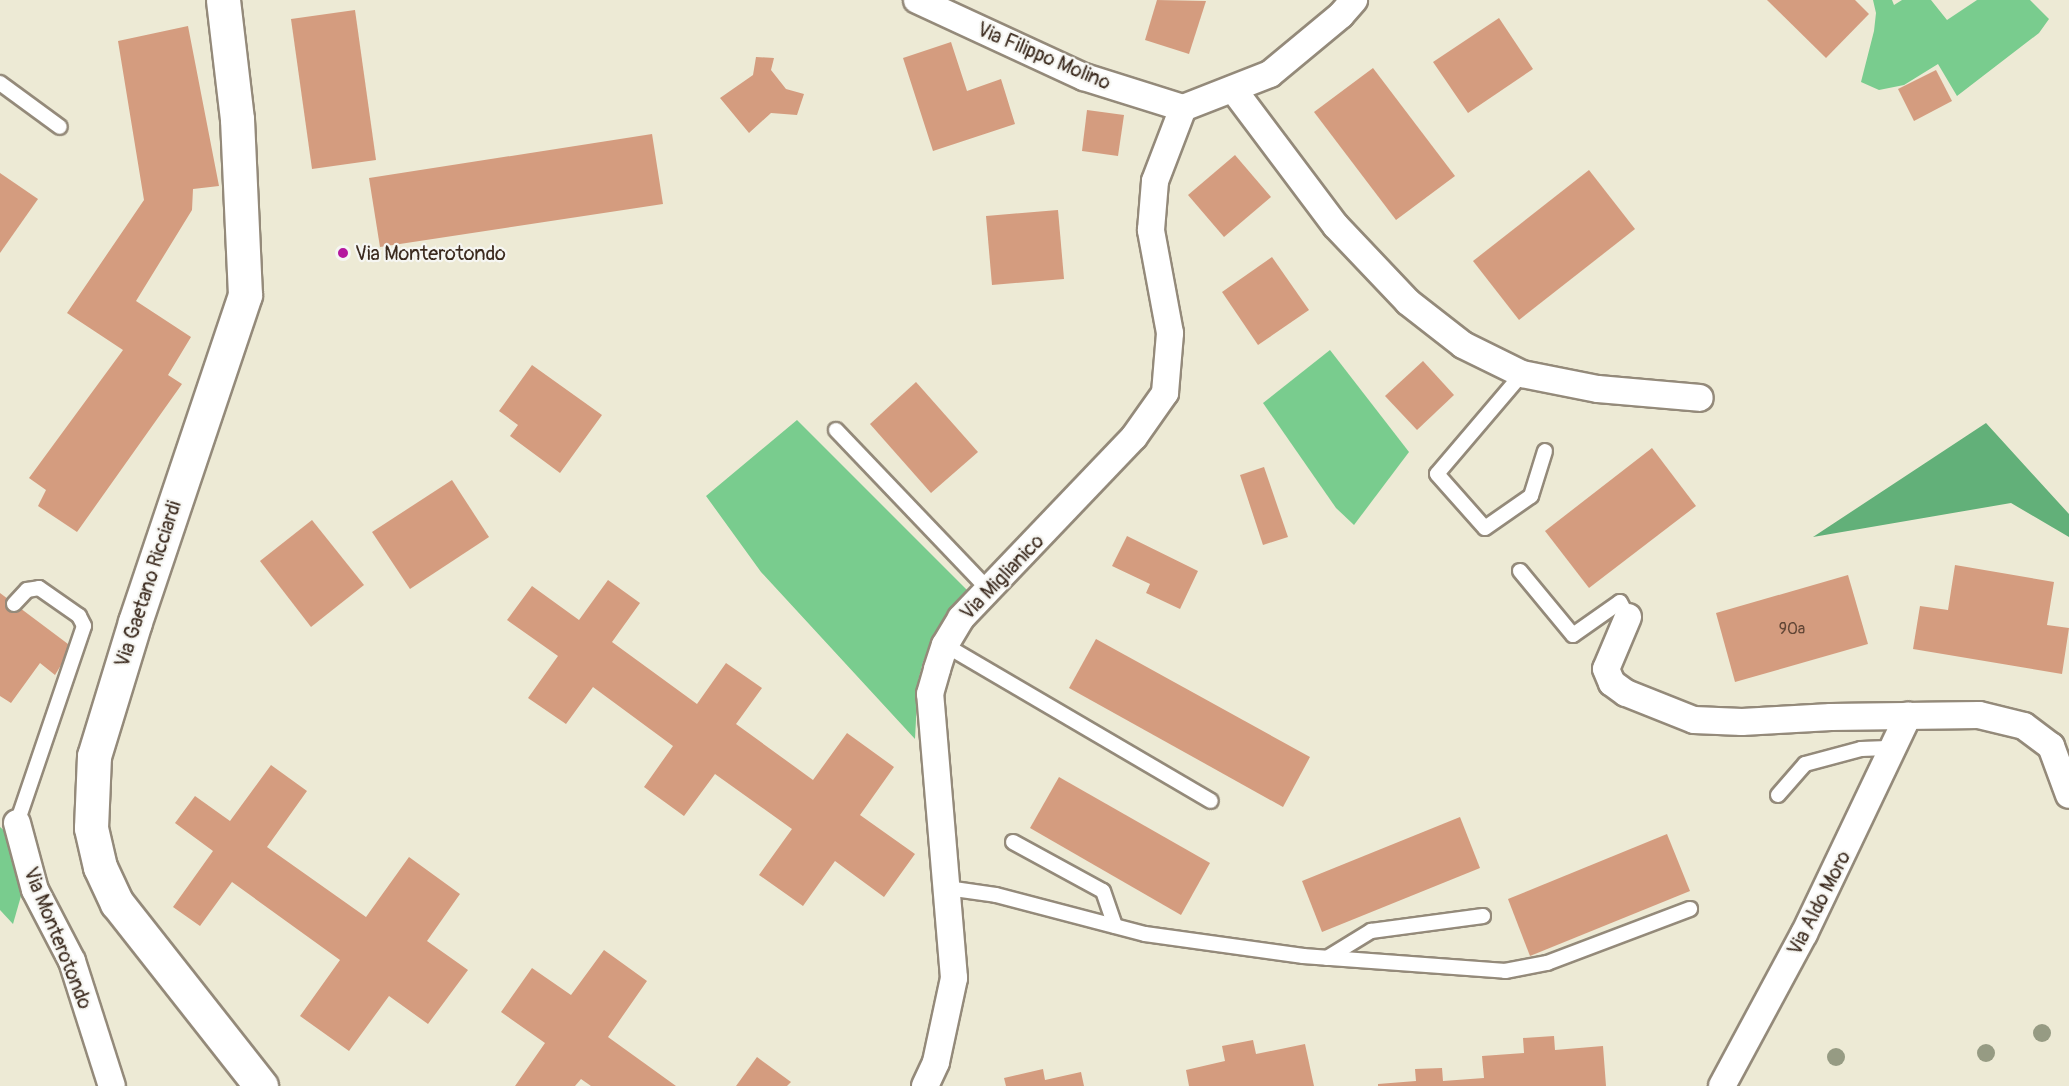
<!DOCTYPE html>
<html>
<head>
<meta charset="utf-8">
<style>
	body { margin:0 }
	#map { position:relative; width:2069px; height:1086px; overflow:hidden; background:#edead5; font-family:Pangolin,sans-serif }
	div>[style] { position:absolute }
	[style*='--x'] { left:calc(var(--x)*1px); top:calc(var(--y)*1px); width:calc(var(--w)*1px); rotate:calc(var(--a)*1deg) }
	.green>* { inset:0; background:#79cc8e }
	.forest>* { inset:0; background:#62b079 }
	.building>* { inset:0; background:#d49c7f }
	.roads { filter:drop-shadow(2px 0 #948a7a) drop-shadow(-2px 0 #948a7a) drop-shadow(0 2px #948a7a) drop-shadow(0 -2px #948a7a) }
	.lane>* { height:14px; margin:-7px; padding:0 7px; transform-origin:7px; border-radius:7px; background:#fff }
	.street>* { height:26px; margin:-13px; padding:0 13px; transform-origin:13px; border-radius:13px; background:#fff }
	.secondary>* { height:33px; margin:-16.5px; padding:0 16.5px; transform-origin:16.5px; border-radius:16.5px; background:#fff }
	.trees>* { width:18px; height:18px; margin:-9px; border-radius:50%; background:#969b83 }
	.dots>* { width:16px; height:16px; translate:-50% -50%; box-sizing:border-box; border:3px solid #f6f6f2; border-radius:50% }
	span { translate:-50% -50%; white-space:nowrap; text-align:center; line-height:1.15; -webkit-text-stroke:4.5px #f6f6f2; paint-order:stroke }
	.number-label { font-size:16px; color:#614636 }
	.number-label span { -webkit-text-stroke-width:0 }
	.street-label { font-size:20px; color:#3b2a1e }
	.poi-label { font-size:20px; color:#3b2a1e }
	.left { translate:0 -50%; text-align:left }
</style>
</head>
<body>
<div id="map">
	<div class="green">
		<i style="clip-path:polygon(1873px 0,1892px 0,1894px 5px,1902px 0,1931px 0,1947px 20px,1977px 0,2030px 0,2049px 19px,2039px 33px,1957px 96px,1938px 64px,1904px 85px,1879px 90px,1861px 82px,1874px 31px,1876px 13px)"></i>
		<i style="clip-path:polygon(1330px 350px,1409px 452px,1354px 525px,1336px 508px,1263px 403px)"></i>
		<i style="clip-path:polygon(797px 420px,968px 591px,940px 624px,923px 662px,918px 681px,915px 739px,761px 572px,706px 496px)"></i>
		<i style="clip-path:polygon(0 827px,22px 846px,25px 882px,13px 924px,0 910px)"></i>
	</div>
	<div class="forest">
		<i style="clip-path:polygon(1986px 423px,2069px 514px,2069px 537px,2011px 503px,1813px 537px)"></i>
	</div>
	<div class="building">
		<i style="clip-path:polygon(1157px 0,1206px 1px,1189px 54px,1145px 40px)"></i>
		<i style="clip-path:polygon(1767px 0,1855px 0,1869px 14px,1826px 58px)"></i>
		<i style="clip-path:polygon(355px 10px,376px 160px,312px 169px,291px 19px)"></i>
		<i style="clip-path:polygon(1499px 18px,1533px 69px,1468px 113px,1433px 62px)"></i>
		<i style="clip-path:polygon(188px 26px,219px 186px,193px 189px,192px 210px,136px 301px,191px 337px,168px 375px,182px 384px,77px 532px,38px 506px,46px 490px,29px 478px,123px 350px,67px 313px,144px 200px,118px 41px)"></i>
		<i style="clip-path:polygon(951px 42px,967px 91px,1001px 79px,1015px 124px,933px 151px,903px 58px)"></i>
		<i style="clip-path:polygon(756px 57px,774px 58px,771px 70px,786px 89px,804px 94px,797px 115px,771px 113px,749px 133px,720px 98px,753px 75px)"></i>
		<i style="clip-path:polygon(1373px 68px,1455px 176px,1396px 220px,1314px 112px)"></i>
		<i style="clip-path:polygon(1936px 70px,1952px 101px,1914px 121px,1898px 89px)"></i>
		<i style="clip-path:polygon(1087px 110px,1124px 115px,1118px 156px,1082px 151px)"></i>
		<i style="clip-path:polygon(652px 134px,663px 204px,380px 247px,369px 178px)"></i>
		<i style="clip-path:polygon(1235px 155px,1271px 197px,1224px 237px,1188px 195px)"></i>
		<i style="clip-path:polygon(1589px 170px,1635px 229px,1519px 320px,1473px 261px)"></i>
		<i style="clip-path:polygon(0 173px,38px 199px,0 253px)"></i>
		<i style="clip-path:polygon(1058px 210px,1064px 279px,992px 285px,986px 216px)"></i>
		<i style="clip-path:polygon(1272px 257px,1309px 310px,1258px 345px,1222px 292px)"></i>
		<i style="clip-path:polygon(1423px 361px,1454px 395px,1417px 430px,1385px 396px)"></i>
		<i style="clip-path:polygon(532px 365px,602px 415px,560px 473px,510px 436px,518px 425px,499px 411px)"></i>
		<i style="clip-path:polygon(916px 382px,978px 452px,931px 493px,870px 424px)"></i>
		<i style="clip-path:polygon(1652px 448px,1696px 506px,1589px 588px,1545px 531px)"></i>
		<i style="clip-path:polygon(1264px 467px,1288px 537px,1263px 545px,1240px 475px)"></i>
		<i style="clip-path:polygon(452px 480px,489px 537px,410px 589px,372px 532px)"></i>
		<i style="clip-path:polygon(312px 520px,364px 585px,311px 627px,260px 561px)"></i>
		<i style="clip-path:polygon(1127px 536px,1198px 571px,1180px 609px,1146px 593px,1150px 584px,1112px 566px)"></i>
		<i style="clip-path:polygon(1955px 565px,2054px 582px,2047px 625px,2069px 628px,2062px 674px,1913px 649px,1920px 606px,1948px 610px)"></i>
		<i style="clip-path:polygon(1848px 575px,1868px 644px,1735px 682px,1716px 613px)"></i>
		<i style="clip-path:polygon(608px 580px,640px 603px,612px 642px,697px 704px,726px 663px,762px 688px,736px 724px,813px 780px,847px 733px,894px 767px,860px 815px,915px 854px,884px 897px,835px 861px,803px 906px,759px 875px,792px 829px,715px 774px,684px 816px,644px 787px,673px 746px,593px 687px,566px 724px,528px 698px,558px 656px,507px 620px,532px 586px,579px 620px)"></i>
		<i style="clip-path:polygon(0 593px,72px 647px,55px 675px,40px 663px,11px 703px,0 696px)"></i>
		<i style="clip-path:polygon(1096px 639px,1310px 757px,1283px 807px,1069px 688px)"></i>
		<i style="clip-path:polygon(271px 765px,307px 791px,267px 847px,366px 917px,409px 857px,460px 894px,427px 941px,468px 970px,428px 1024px,389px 996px,349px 1051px,300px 1016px,340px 960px,232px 882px,200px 926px,173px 907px,213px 851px,175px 823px,195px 796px,230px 821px)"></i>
		<i style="clip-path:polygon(1059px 777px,1210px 863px,1181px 915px,1030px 828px)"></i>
		<i style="clip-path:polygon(1460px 817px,1480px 868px,1322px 932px,1302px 881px)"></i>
		<i style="clip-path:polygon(1667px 834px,1690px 891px,1530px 956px,1508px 899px)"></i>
		<i style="clip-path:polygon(604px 950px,647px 981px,608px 1037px,676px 1086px,591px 1086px,581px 1079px,575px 1086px,515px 1086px,545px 1043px,501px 1012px,532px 968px,571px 995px)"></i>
		<i style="clip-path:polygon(1554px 1036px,1555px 1050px,1603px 1046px,1606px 1086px,1378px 1086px,1378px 1084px,1416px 1081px,1415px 1069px,1442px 1068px,1443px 1081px,1484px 1078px,1482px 1056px,1524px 1053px,1523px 1038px)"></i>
		<i style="clip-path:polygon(1253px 1040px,1256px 1054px,1305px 1044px,1314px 1086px,1189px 1086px,1186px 1070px,1225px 1061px,1222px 1046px)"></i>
		<i style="clip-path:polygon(757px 1057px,791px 1082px,787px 1086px,736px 1086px)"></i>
		<i style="clip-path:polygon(1043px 1069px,1045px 1080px,1081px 1072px,1084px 1086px,1006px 1086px,1004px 1078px)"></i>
	</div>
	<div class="roads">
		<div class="lane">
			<i style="--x:0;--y:83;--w:74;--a:36.3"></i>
			<i style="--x:1522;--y:374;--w:131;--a:130.4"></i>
			<i style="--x:1437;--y:474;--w:72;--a:48.4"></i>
			<i style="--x:1485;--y:528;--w:56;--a:-34.8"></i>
			<i style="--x:1531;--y:496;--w:47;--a:-72.7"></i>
			<i style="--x:836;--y:430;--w:221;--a:46.3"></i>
			<i style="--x:1520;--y:571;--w:83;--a:50.4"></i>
			<i style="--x:1573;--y:635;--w:57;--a:-35.1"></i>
			<i style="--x:1620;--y:602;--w:17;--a:62"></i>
			<i style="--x:14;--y:604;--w:19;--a:-47"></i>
			<i style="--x:27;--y:590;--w:12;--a:-9"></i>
			<i style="--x:39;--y:588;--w:49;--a:35"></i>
			<i style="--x:79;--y:616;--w:11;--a:63"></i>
			<i style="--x:84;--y:626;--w:208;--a:108.8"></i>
			<i style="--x:945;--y:645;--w:308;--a:30.4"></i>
			<i style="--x:1778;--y:795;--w:41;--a:-48.9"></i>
			<i style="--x:1805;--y:764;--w:58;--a:-15"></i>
			<i style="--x:1861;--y:749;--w:33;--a:-2"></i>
			<i style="--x:1013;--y:842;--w:102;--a:28.6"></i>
			<i style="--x:1103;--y:891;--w:37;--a:71"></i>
			<i style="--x:947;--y:888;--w:49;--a:8.1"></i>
			<i style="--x:996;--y:895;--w:154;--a:14.7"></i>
			<i style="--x:1145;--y:934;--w:160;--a:7.9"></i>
			<i style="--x:1303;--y:956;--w:203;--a:4.2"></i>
			<i style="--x:1505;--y:971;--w:43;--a:-10.8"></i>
			<i style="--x:1547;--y:963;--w:153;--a:-20.7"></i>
			<i style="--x:1327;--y:958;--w:52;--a:-31.5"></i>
			<i style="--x:1371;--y:931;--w:113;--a:-7.6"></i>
		</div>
		<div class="street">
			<i style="--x:917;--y:0;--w:184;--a:24.8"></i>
			<i style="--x:1084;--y:77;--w:104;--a:17.4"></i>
			<i style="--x:1183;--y:108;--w:93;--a:-21.3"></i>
			<i style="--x:1270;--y:74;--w:92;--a:-39.7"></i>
			<i style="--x:1341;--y:15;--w:20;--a:-49"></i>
			<i style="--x:1233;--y:89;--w:171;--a:53.1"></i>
			<i style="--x:1336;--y:226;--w:105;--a:46.5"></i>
			<i style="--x:1408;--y:302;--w:70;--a:38"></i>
			<i style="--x:1463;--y:345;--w:66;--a:26.2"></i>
			<i style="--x:1522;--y:374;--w:77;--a:11.2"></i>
			<i style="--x:1598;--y:389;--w:102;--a:5"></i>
			<i style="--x:1628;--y:617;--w:56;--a:112.9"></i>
			<i style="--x:1606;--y:669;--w:15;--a:67"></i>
			<i style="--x:1612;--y:683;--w:17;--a:36"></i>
			<i style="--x:1626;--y:693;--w:73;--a:21.7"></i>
			<i style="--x:1694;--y:720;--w:48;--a:2.4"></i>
			<i style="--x:1742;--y:722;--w:89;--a:-3.2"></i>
			<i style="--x:1831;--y:717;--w:148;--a:-0.8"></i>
			<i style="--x:1979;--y:715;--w:46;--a:13.7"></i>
			<i style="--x:2024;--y:726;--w:34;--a:37"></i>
			<i style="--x:2051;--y:746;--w:52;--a:69.8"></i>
			<i style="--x:17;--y:823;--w:69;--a:75"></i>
			<i style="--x:35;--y:890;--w:80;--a:62.5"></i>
			<i style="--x:72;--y:961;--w:131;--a:72.3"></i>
			<i style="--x:925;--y:1086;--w:26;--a:-65"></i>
			<i style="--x:936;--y:1062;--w:86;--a:-77.9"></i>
			<i style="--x:954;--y:978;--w:285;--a:-94.8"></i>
			<i style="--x:930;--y:694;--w:26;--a:-74"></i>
			<i style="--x:937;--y:669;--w:25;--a:-72"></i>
			<i style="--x:945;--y:645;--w:31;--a:-59"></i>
			<i style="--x:961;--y:618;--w:250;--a:-46.3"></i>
			<i style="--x:1134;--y:437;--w:54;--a:-54.8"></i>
			<i style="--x:1165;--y:393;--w:60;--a:-85.2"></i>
			<i style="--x:1170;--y:333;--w:105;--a:-100.5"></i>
			<i style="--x:1151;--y:230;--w:49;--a:-85.3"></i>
			<i style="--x:1155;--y:181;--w:78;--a:-69"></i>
			<i style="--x:1722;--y:1086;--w:173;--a:-61.7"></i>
			<i style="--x:1804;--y:934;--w:242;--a:-64.5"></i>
		</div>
		<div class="secondary">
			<i style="--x:223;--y:0;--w:120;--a:83.3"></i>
			<i style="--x:237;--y:119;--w:176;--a:87.4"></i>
			<i style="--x:245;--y:295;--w:345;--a:108.6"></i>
			<i style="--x:135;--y:622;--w:140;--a:107"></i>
			<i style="--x:94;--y:756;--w:72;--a:92.4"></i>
			<i style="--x:91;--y:828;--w:40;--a:77"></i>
			<i style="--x:100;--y:867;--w:40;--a:65"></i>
			<i style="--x:117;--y:903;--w:233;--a:51.8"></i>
		</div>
	</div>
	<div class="trees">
		<i style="left:2042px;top:1033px"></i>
		<i style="left:1986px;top:1053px"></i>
		<i style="left:1836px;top:1057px"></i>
	</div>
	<div class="dots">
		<i style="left:343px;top:253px;background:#b5179e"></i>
	</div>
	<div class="number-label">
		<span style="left:1792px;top:629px">90a</span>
	</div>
	<div class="street-label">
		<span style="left:1044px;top:56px;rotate:23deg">Via Filippo Molino</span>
		<span style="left:1002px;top:577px;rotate:-46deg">Via Miglianico</span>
		<span style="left:148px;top:584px;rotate:-72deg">Via Gaetano Ricciardi</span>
		<span style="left:1819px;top:903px;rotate:-63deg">Via Aldo Moro</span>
		<span style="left:58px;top:938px;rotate:68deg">Via Monterotondo</span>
	</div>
	<div class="poi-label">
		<span class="left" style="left:355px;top:253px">Via Monterotondo</span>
	</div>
</div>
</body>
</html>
